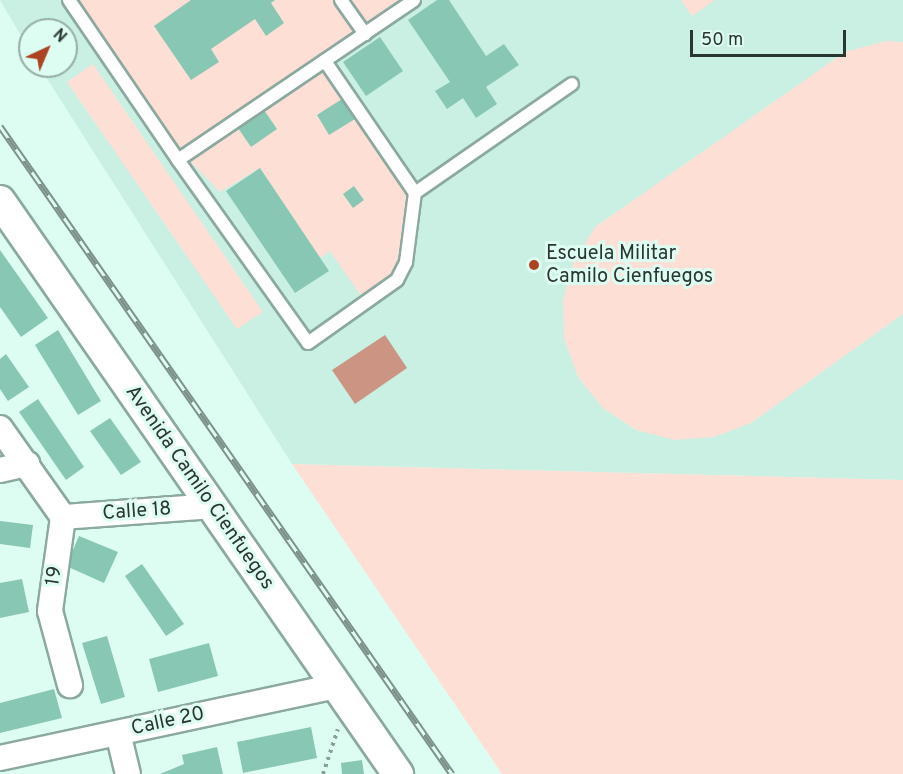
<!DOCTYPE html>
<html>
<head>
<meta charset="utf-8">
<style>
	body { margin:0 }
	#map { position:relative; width:903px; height:774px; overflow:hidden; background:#defdf2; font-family:Overpass,sans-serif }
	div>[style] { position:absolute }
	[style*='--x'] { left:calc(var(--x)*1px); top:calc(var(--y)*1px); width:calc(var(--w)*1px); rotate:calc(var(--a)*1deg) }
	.built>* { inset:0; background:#c9f0e3 }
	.green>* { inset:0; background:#fddfd6 }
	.water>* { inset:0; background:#cb9483 }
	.building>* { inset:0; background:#88c7b3 }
	.path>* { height:4px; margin-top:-2px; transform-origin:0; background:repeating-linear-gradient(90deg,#899f97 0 3px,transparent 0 7.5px) }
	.roads { filter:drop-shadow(2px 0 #8ca99f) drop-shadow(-2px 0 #8ca99f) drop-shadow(0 2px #8ca99f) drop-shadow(0 -2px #8ca99f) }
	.service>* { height:12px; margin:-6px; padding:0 6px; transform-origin:6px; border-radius:6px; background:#fff }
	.minor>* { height:24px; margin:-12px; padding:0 12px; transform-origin:12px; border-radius:12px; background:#fff }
	.tertiary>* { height:30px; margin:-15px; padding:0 15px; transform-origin:15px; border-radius:15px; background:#fff }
	.rail>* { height:7px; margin-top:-3.5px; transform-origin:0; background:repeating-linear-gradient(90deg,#defdf2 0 14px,#7d928a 0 28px); box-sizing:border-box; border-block:2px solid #7d928a }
	.dots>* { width:16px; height:16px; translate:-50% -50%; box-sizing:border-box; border:3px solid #defdf2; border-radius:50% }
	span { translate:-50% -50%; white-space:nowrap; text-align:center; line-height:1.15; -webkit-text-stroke:6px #defdf2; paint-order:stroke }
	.poi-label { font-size:20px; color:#2a3632 }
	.left { translate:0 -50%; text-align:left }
	.street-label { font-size:20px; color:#2a3632 }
	.north { position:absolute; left:18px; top:18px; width:60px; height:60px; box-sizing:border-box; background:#defdf2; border:2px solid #96ada5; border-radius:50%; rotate:44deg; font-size:16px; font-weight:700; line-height:24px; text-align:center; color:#2a3632 }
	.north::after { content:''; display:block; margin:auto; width:21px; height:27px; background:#ac4424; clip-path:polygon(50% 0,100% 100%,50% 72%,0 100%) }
	.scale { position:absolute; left:690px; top:30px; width:156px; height:27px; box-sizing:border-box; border:3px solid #2a3632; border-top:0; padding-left:8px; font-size:18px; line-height:21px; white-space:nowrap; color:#2a3632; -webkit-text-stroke:4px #defdf2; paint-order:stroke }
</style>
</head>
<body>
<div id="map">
	<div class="built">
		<i style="clip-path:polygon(0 0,903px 0,903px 480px,292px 464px,39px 66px,66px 66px,66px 30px,30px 30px,30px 51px)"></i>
	</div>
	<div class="green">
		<i style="clip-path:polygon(67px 0,414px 0,325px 61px,415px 193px,397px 280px,365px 302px,330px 251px,320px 258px,260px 168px,220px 192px,185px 156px,178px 166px)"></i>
		<i style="clip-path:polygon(681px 0,715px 0,692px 16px)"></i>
		<i style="clip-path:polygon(886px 41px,903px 42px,903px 314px,751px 423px,714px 437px,675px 440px,636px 430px,603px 408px,578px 377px,564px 338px,563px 300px,574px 262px,595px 227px,845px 52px)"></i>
		<i style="clip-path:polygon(93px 64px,263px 312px,237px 329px,67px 82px)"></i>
		<i style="clip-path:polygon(292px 464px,903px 480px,903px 774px,502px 774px)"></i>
	</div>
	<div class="water">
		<i style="clip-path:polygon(385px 335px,407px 368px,355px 404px,332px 370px)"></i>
	</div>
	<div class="building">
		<i style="clip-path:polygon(191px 0,275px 0,271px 3px,284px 23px,266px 36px,255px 19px,211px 49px,219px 62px,191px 80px,154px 26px)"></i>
		<i style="clip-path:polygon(437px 0,449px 0,486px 56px,504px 44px,519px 65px,486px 87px,497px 104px,476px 118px,463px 98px,447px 109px,435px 91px,450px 82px,408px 20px)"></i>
		<i style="clip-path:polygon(380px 37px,403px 71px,366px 96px,343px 62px)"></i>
		<i style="clip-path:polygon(342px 99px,355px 119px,329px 135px,317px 115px)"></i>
		<i style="clip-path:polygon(264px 110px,277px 129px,251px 147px,238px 128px)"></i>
		<i style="clip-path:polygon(260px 168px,329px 271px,295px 293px,226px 191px)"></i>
		<i style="clip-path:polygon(354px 186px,364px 200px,353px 208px,343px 194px)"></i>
		<i style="clip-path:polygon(0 250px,48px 318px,21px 337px,0 307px)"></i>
		<i style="clip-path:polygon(58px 330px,101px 401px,78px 415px,35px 345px)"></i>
		<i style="clip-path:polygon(6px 354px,29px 387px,8px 401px,0 389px,0 359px)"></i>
		<i style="clip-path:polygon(38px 399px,84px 467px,66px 480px,19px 412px)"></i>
		<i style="clip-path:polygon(110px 418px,141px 462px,121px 475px,90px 431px)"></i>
		<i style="clip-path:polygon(0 521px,33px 525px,30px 548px,0 544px)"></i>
		<i style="clip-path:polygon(79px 536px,118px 552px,104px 583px,66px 566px)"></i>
		<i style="clip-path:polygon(142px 564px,184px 624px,166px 636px,125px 576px)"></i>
		<i style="clip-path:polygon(22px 579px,29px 612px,0 618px,0 583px)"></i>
		<i style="clip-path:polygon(107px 636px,125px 697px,101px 704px,82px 643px)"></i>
		<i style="clip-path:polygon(209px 643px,218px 676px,158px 692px,149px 659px)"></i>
		<i style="clip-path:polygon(54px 689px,62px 718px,0 733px,0 703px)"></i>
		<i style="clip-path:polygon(311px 727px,317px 758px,243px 773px,237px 742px)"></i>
		<i style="clip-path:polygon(217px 747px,223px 774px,160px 774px,184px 764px,182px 755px)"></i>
		<i style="clip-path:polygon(362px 760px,364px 774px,342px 774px,341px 763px)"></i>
	</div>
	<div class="path">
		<i style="--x:323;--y:774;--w:47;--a:-71.6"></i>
	</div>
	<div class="roads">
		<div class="service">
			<i style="--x:69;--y:0;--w:194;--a:55.7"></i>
			<i style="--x:178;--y:160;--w:285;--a:-34.1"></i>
			<i style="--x:341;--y:0;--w:42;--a:54.8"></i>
			<i style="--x:178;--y:160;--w:224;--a:54.6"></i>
			<i style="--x:308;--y:343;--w:109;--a:-35.3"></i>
			<i style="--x:397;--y:280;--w:20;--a:-63"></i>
			<i style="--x:406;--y:262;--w:70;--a:-82.6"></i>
			<i style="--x:415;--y:193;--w:160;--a:-124.3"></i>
			<i style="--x:415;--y:193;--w:191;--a:-34.8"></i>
		</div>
		<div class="minor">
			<i style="--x:0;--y:428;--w:109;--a:54.7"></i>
			<i style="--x:63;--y:517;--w:95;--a:97.9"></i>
			<i style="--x:50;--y:611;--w:77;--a:74.9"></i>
			<i style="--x:0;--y:470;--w:28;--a:-13"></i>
			<i style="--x:63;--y:517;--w:149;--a:-4.2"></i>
			<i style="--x:118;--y:733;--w:42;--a:76.3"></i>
			<i style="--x:0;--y:758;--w:345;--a:-12.1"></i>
		</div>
		<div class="tertiary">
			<i style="--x:0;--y:201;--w:698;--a:55.22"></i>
		</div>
	</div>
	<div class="rail">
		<i style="--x:0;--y:126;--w:790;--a:55.1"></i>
	</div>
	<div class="dots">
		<i style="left:534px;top:265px;background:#ac4424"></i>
	</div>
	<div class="poi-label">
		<span class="left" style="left:546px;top:266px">Escuela Militar<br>Camilo Cienfuegos</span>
	</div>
	<div class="street-label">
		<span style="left:199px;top:488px;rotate:55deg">Avenida Camilo Cienfuegos</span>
		<span style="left:137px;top:512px;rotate:-4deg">Calle 18</span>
		<span style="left:55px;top:576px;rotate:-82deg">19</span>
		<span style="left:168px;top:722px;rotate:-12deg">Calle 20</span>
	</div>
	<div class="north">N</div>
	<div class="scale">50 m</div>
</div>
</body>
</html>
